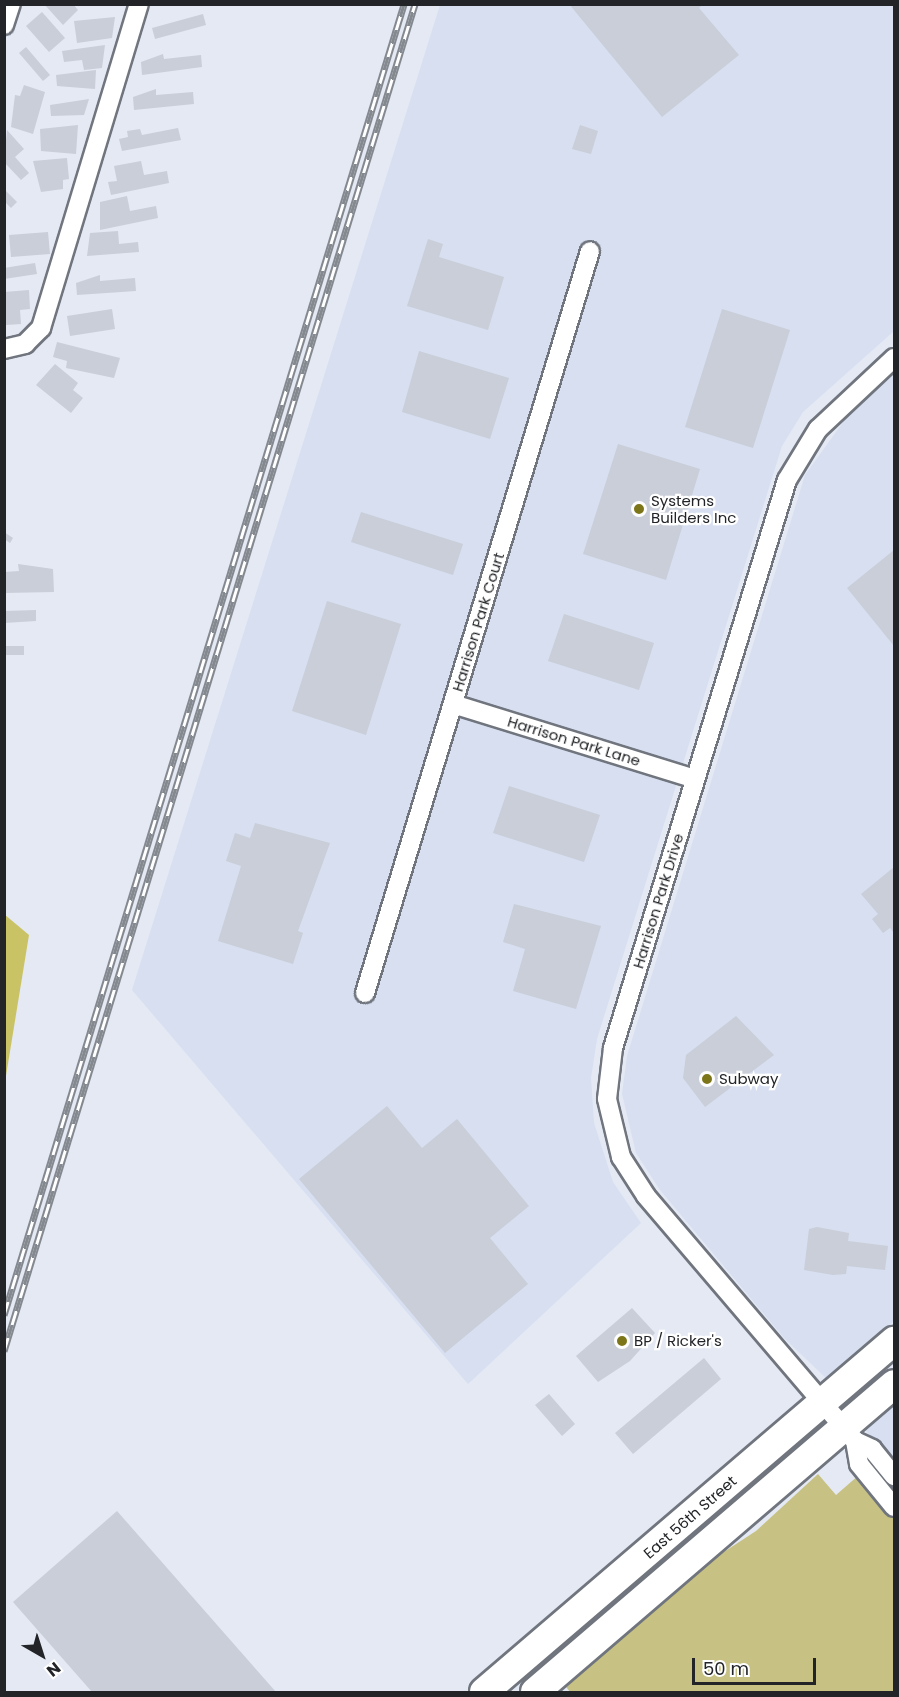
<!DOCTYPE html>
<html>
<head>
<meta charset="utf-8">
<style>
	body { margin:0 }
	#map { position:relative; width:899px; height:1697px; overflow:hidden; background:#e4e9f4; font-family:Poppins,sans-serif }
	div>[style] { position:absolute }
	[style*='--x'] { left:calc(var(--x)*1px); top:calc(var(--y)*1px); width:calc(var(--w)*1px); rotate:calc(var(--a)*1deg) }
	.built>* { inset:0; background:#d7dff1 }
	.green>* { inset:0; background:#c7c283 }
	.water>* { inset:0; background:#cac365 }
	.building>* { inset:0; background:#c9ced8 }
	.roads { filter:drop-shadow(2px 0 #70757e) drop-shadow(-2px 0 #70757e) drop-shadow(0 2px #70757e) drop-shadow(0 -2px #70757e) }
	.minor>* { height:18px; margin:-9px; padding:0 9px; transform-origin:9px; border-radius:9px; background:#fff }
	.primary>* { height:28px; margin:-14px; padding:0 14px; transform-origin:14px; border-radius:14px; background:#fff }
	.rail>* { height:7px; margin-top:-3.5px; transform-origin:0; background:repeating-linear-gradient(90deg,#fff 0 14px,#84888f 0 28px); box-sizing:border-box; border-block:2px solid #84888f }
	.dots>* { width:16px; height:16px; translate:-50% -50%; box-sizing:border-box; border:3px solid #fff; border-radius:50% }
	span { translate:-50% -50%; white-space:nowrap; text-align:center; line-height:1.15; -webkit-text-stroke:4.5px #fff; paint-order:stroke }
	.poi-label { font-size:15px; color:#222427 }
	.left { translate:0 -50%; text-align:left }
	.street-label { font-size:15px; color:#222427 }
	.frame { position:absolute; inset:0; border:6px solid #222427; pointer-events:none }
	.north { position:absolute; left:12px; top:1625px; width:60px; height:60px; -webkit-text-stroke:4px #fff; paint-order:stroke; rotate:141deg; font-size:16px; font-weight:700; line-height:24px; text-align:center; color:#222427 }
	.north::after { content:''; display:block; margin:auto; width:21px; height:27px; background:#222427; clip-path:polygon(50% 0,100% 100%,50% 72%,0 100%) }
	.scale { position:absolute; left:692px; top:1658px; width:124px; height:27px; box-sizing:border-box; border:3px solid #222427; border-top:0; padding-left:8px; font-size:18px; line-height:21px; white-space:nowrap; color:#222427; -webkit-text-stroke:4px #fff; paint-order:stroke }
</style>
</head>
<body>
<div id="map">
	<div class="built">
		<i style="clip-path:polygon(440px 5px,894px 5px,894px 331px,803px 412px,782px 446px,597px 1039px,591px 1078px,594px 1123px,613px 1182px,641px 1223px,468px 1384px,132px 990px)"></i>
		<i style="clip-path:polygon(894px 375px,894px 1321px,827px 1379px,784px 1338px,660px 1190px,636px 1153px,622px 1094px,627px 1056px,805px 475px,849px 414px)"></i>
		<i style="clip-path:polygon(894px 1397px,894px 1464px,861px 1425px)"></i>
	</div>
	<div class="green">
		<i style="clip-path:polygon(818px 1474px,836px 1495px,859px 1475px,894px 1518px,894px 1692px,570px 1692px,563px 1683px,673px 1585px,756px 1531px)"></i>
	</div>
	<div class="water">
		<i style="clip-path:polygon(4px 914px,29px 935px,5px 1082px,4px 1082px)"></i>
	</div>
	<div class="building">
		<i style="clip-path:polygon(44px 4px,73px 4px,78px 10px,63px 25px)"></i>
		<i style="clip-path:polygon(569px 4px,703px 4px,699px 8px,739px 55px,662px 117px)"></i>
		<i style="clip-path:polygon(42px 12px,65px 38px,49px 52px,26px 26px)"></i>
		<i style="clip-path:polygon(203px 14px,206px 25px,155px 39px,152px 28px)"></i>
		<i style="clip-path:polygon(115px 17px,112px 38px,77px 43px,74px 21px)"></i>
		<i style="clip-path:polygon(105px 45px,102px 68px,84px 70px,82px 60px,64px 62px,62px 51px)"></i>
		<i style="clip-path:polygon(26px 47px,50px 75px,43px 81px,19px 53px)"></i>
		<i style="clip-path:polygon(163px 54px,164px 59px,201px 55px,202px 67px,142px 75px,141px 62px)"></i>
		<i style="clip-path:polygon(96px 70px,95px 89px,57px 86px,56px 75px)"></i>
		<i style="clip-path:polygon(24px 85px,45px 92px,33px 134px,11px 127px,15px 95px,20px 96px)"></i>
		<i style="clip-path:polygon(156px 89px,156px 95px,193px 92px,194px 104px,134px 110px,133px 97px)"></i>
		<i style="clip-path:polygon(89px 99px,84px 115px,51px 116px,50px 105px)"></i>
		<i style="clip-path:polygon(78px 125px,76px 154px,41px 151px,40px 129px)"></i>
		<i style="clip-path:polygon(580px 125px,598px 131px,591px 154px,572px 149px)"></i>
		<i style="clip-path:polygon(178px 128px,181px 140px,122px 151px,119px 139px,128px 137px,127px 131px,140px 129px,142px 135px)"></i>
		<i style="clip-path:polygon(7px 130px,24px 149px,15px 157px,29px 173px,21px 180px,4px 162px)"></i>
		<i style="clip-path:polygon(67px 158px,69px 179px,63px 180px,63px 189px,41px 192px,33px 161px)"></i>
		<i style="clip-path:polygon(141px 161px,144px 175px,167px 171px,169px 183px,111px 195px,108px 182px,117px 181px,114px 166px)"></i>
		<i style="clip-path:polygon(4px 189px,17px 202px,11px 208px,4px 201px)"></i>
		<i style="clip-path:polygon(127px 196px,130px 211px,156px 206px,158px 218px,100px 230px,100px 202px)"></i>
		<i style="clip-path:polygon(118px 231px,119px 244px,138px 242px,139px 252px,87px 256px,90px 233px)"></i>
		<i style="clip-path:polygon(48px 232px,50px 254px,11px 257px,9px 235px)"></i>
		<i style="clip-path:polygon(428px 239px,443px 244px,439px 257px,504px 277px,488px 330px,407px 306px)"></i>
		<i style="clip-path:polygon(35px 263px,37px 274px,4px 279px,4px 268px)"></i>
		<i style="clip-path:polygon(100px 275px,100px 281px,135px 278px,136px 291px,77px 295px,76px 283px)"></i>
		<i style="clip-path:polygon(29px 290px,30px 309px,20px 310px,21px 324px,6px 325px,4px 292px)"></i>
		<i style="clip-path:polygon(112px 309px,115px 329px,70px 336px,67px 316px)"></i>
		<i style="clip-path:polygon(722px 309px,790px 330px,753px 448px,685px 427px)"></i>
		<i style="clip-path:polygon(57px 342px,120px 358px,114px 378px,66px 368px,67px 361px,53px 357px)"></i>
		<i style="clip-path:polygon(419px 351px,509px 378px,490px 439px,402px 412px)"></i>
		<i style="clip-path:polygon(55px 364px,78px 383px,73px 390px,83px 398px,71px 413px,36px 385px)"></i>
		<i style="clip-path:polygon(618px 444px,700px 469px,666px 580px,583px 554px)"></i>
		<i style="clip-path:polygon(361px 512px,463px 544px,453px 575px,351px 542px)"></i>
		<i style="clip-path:polygon(4px 532px,13px 538px,10px 543px,4px 539px)"></i>
		<i style="clip-path:polygon(894px 550px,894px 646px,847px 588px)"></i>
		<i style="clip-path:polygon(18px 564px,53px 569px,54px 592px,4px 593px,4px 572px,19px 571px)"></i>
		<i style="clip-path:polygon(327px 601px,401px 624px,366px 735px,292px 711px)"></i>
		<i style="clip-path:polygon(36px 610px,36px 621px,4px 623px,4px 611px)"></i>
		<i style="clip-path:polygon(564px 614px,654px 643px,639px 690px,548px 661px)"></i>
		<i style="clip-path:polygon(4px 646px,24px 646px,24px 655px,4px 655px)"></i>
		<i style="clip-path:polygon(509px 786px,600px 815px,584px 862px,493px 833px)"></i>
		<i style="clip-path:polygon(255px 823px,330px 843px,298px 931px,303px 933px,293px 964px,218px 941px,241px 866px,226px 861px,235px 833px,250px 838px)"></i>
		<i style="clip-path:polygon(894px 867px,894px 933px,890px 928px,883px 933px,872px 919px,878px 914px,861px 894px)"></i>
		<i style="clip-path:polygon(514px 904px,601px 926px,576px 1009px,513px 991px,525px 949px,503px 942px)"></i>
		<i style="clip-path:polygon(736px 1016px,774px 1055px,705px 1107px,683px 1078px,686px 1055px)"></i>
		<i style="clip-path:polygon(387px 1106px,422px 1148px,457px 1119px,529px 1206px,490px 1238px,528px 1284px,445px 1353px,299px 1179px)"></i>
		<i style="clip-path:polygon(817px 1227px,849px 1233px,848px 1241px,888px 1246px,885px 1270px,847px 1266px,846px 1274px,833px 1275px,804px 1270px,809px 1229px)"></i>
		<i style="clip-path:polygon(632px 1308px,655px 1333px,630px 1361px,598px 1382px,576px 1356px)"></i>
		<i style="clip-path:polygon(704px 1358px,721px 1379px,633px 1454px,615px 1433px)"></i>
		<i style="clip-path:polygon(549px 1394px,575px 1424px,562px 1436px,535px 1405px)"></i>
		<i style="clip-path:polygon(117px 1511px,276px 1692px,92px 1692px,13px 1602px)"></i>
	</div>
	<div class="roads">
		<div class="minor">
			<i style="--x:4;--y:25;--w:22;--a:-72"></i>
			<i style="--x:4;--y:349;--w:22;--a:-13"></i>
			<i style="--x:25;--y:344;--w:23;--a:-45"></i>
			<i style="--x:41;--y:328;--w:338;--a:-73.2"></i>
			<i style="--x:894;--y:358;--w:104;--a:136.9"></i>
			<i style="--x:818;--y:429;--w:60;--a:121.3"></i>
			<i style="--x:787;--y:480;--w:594;--a:107.03"></i>
			<i style="--x:613;--y:1048;--w:51;--a:96.7"></i>
			<i style="--x:607;--y:1099;--w:60;--a:76.4"></i>
			<i style="--x:621;--y:1157;--w:46;--a:57.3"></i>
			<i style="--x:646;--y:1196;--w:322;--a:49.5"></i>
			<i style="--x:855;--y:1441;--w:19;--a:25"></i>
			<i style="--x:872;--y:1449;--w:35;--a:51"></i>
			<i style="--x:453;--y:704;--w:253;--a:17.2"></i>
			<i style="--x:365;--y:993;--w:775;--a:-73.13"></i>
			<i style="--x:855;--y:1441;--w:23;--a:80"></i>
			<i style="--x:859;--y:1464;--w:55;--a:50.9"></i>
		</div>
		<div class="primary">
			<i style="--x:484;--y:1692;--w:540;--a:-40.57"></i>
			<i style="--x:535;--y:1692;--w:473;--a:-40.6"></i>
		</div>
	</div>
	<div class="rail">
		<i style="--x:4;--y:1315;--w:1371;--a:-73.03"></i>
		<i style="--x:4;--y:1351;--w:1408;--a:-73.03"></i>
	</div>
	<div class="dots">
		<i style="left:639px;top:509px;background:#7d7519"></i>
		<i style="left:707px;top:1079px;background:#7d7519"></i>
		<i style="left:622px;top:1341px;background:#7d7519"></i>
	</div>
	<div class="poi-label">
		<span class="left" style="left:651px;top:509px">Systems<br>Builders Inc</span>
		<span class="left" style="left:719px;top:1079px">Subway</span>
		<span class="left" style="left:634px;top:1341px">BP / Ricker's</span>
	</div>
	<div class="street-label">
		<span style="left:478px;top:622px;rotate:-73deg">Harrison Park Court</span>
		<span style="left:574px;top:741px;rotate:17deg">Harrison Park Lane</span>
		<span style="left:658px;top:901px;rotate:-73deg">Harrison Park Drive</span>
		<span style="left:690px;top:1517px;rotate:-41deg">East 56th Street</span>
	</div>
	<div class="frame"></div>
	<div class="north">N</div>
	<div class="scale">50 m</div>
</div>
</body>
</html>
